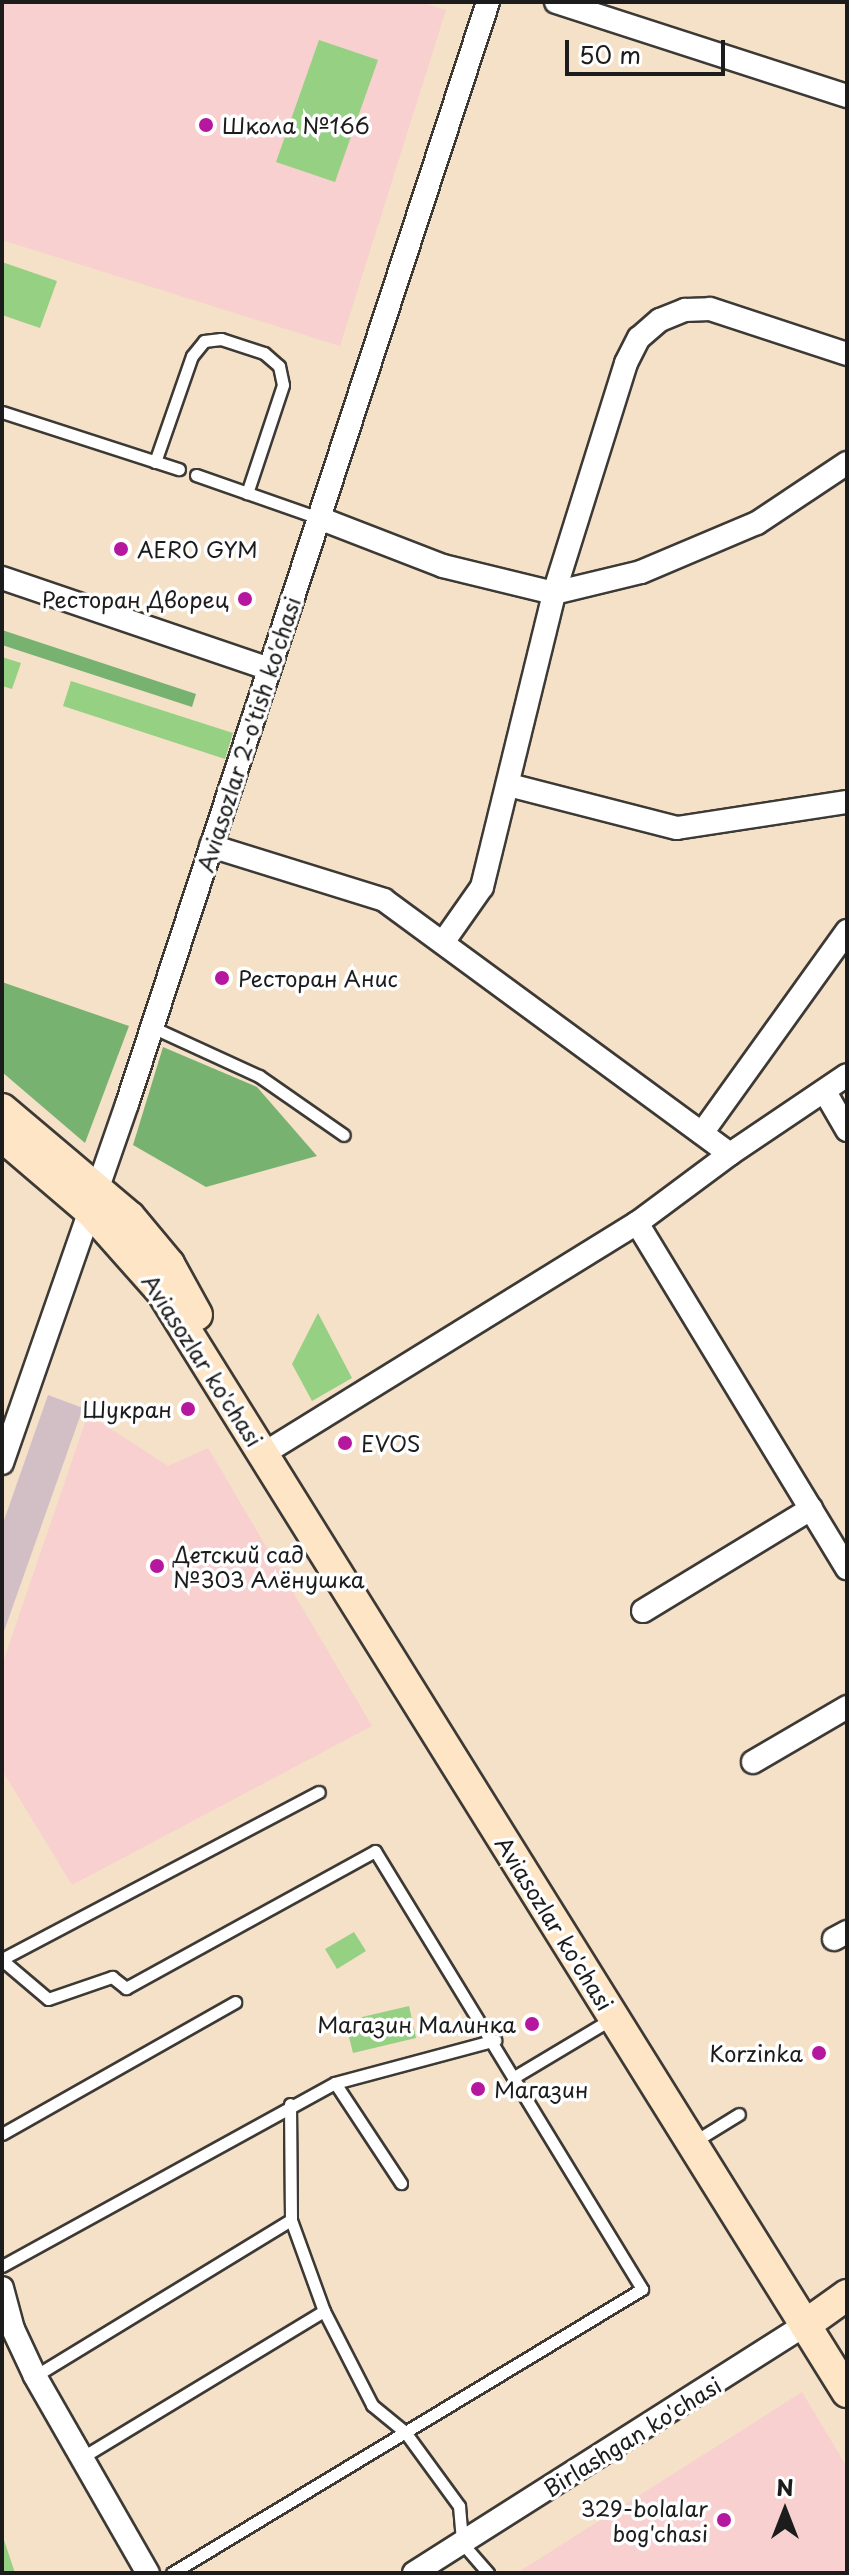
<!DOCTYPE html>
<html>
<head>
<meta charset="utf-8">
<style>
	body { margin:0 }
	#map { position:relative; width:849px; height:2575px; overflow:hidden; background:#f5e1c7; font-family:"Playpen Sans",sans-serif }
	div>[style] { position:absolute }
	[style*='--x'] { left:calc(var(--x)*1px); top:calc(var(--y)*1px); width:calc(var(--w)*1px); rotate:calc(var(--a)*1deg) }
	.built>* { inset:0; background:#f7d0cf }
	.industrial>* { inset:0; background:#d2bec5 }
	.green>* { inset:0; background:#95d083 }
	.forest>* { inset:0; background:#78b271 }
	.roads { filter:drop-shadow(2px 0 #3d3a36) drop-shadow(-2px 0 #3d3a36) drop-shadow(0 2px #3d3a36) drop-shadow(0 -2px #3d3a36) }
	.service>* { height:11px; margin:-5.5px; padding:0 5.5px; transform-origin:5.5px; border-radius:5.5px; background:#fff }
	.minor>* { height:22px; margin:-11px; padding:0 11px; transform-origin:11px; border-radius:11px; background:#fff }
	.secondary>* { height:30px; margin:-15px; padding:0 15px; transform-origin:15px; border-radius:15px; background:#fde5c5 }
	.dots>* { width:22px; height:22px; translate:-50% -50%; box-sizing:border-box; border:4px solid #fff; border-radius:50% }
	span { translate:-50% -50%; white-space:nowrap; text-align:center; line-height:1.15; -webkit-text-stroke:7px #fff; paint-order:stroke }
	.poi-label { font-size:22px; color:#1c1c1c }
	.left { translate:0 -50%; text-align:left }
	.right { translate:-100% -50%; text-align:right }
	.street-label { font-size:22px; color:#1c1c1c }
	.frame { position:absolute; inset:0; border:4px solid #1c1c1c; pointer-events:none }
	.north { position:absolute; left:745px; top:2471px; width:80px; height:80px; -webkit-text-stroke:6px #fff; paint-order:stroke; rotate:0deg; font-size:22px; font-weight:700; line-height:32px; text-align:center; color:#1c1c1c }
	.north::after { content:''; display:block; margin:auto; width:28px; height:36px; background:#1c1c1c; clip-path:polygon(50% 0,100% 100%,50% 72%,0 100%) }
	.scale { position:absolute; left:565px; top:40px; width:160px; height:36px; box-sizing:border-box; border:4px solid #1c1c1c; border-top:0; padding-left:10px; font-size:24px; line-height:28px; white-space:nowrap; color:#1c1c1c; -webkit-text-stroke:6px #fff; paint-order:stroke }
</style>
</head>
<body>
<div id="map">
	<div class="built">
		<i style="clip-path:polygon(2px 2px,420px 2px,446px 10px,340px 346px,2px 240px)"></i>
		<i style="clip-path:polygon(88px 1414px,168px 1466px,208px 1448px,372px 1726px,72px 1885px,2px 1770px,2px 1665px)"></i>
		<i style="clip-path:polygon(802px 2392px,847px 2467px,847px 2573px,517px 2573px)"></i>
	</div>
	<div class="industrial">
		<i style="clip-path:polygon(48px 1395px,83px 1408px,2px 1637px,2px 1526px)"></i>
	</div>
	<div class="green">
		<i style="clip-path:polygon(319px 40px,378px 60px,335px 182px,276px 162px)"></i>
		<i style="clip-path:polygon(2px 262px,57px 281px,40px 328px,2px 315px)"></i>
		<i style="clip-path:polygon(2px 657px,21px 663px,12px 689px,2px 686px)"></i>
		<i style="clip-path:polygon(71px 681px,233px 733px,225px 759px,63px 706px)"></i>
		<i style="clip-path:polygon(318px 1313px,352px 1378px,312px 1401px,292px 1364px)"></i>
		<i style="clip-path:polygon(354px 1932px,366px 1951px,337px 1969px,325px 1949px)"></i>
		<i style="clip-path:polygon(409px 2006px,416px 2038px,353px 2053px,345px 2021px)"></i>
		<i style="clip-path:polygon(2px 2534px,15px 2573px,2px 2573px)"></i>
	</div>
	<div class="forest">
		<i style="clip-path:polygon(2px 630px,196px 694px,192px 707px,2px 645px)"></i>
		<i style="clip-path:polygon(2px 982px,129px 1026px,85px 1143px,2px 1072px)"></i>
		<i style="clip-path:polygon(163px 1047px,257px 1087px,317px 1156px,206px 1187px,133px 1145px)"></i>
	</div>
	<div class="roads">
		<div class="service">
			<i style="--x:2;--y:412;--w:186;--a:17.9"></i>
			<i style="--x:155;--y:462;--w:112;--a:-70.8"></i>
			<i style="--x:192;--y:356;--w:19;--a:-51"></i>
			<i style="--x:204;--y:341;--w:17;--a:-7"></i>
			<i style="--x:221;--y:339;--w:45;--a:18"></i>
			<i style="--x:264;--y:353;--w:20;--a:41"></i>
			<i style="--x:279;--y:366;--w:19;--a:78"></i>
			<i style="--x:283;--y:385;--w:114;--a:108.4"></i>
			<i style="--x:196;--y:475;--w:130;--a:19.3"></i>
			<i style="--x:152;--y:1027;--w:118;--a:24.6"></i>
			<i style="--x:259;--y:1076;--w:103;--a:34.8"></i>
			<i style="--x:2;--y:1959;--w:358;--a:-27.8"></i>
			<i style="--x:2;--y:1960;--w:60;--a:40.3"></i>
			<i style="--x:48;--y:1999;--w:68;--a:-19"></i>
			<i style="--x:112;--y:1977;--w:18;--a:38"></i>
			<i style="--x:126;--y:1988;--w:284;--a:-28.8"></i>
			<i style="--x:375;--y:1851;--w:513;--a:58.63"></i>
			<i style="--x:642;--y:2289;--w:549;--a:148.86"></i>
			<i style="--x:516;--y:2076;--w:113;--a:-30.9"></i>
			<i style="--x:335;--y:2083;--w:120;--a:56.6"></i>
			<i style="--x:290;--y:2104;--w:116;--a:89.5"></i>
			<i style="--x:291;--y:2220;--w:97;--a:70.1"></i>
			<i style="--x:324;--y:2311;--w:106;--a:62.9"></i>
			<i style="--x:372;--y:2405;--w:43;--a:39.3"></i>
			<i style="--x:405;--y:2432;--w:92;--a:53.9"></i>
			<i style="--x:459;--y:2506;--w:37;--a:85"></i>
			<i style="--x:462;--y:2543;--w:40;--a:49"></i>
			<i style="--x:2;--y:2134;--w:268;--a:-29.5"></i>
			<i style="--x:692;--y:2143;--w:55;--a:-31.7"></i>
			<i style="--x:2;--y:2266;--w:380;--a:-28.8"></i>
			<i style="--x:335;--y:2083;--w:166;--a:-15"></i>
			<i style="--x:35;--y:2376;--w:300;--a:-31.4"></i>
			<i style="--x:81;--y:2458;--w:284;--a:-31.2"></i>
		</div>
		<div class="minor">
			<i style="--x:556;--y:2;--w:306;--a:17.9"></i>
			<i style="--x:319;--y:518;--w:133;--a:21.2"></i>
			<i style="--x:443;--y:566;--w:114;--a:13.7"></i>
			<i style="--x:554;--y:593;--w:89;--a:-13.6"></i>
			<i style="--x:641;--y:572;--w:126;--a:-22.9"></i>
			<i style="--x:757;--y:523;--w:108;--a:-33.7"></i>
			<i style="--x:2;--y:578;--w:282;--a:18.8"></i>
			<i style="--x:509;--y:785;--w:173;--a:14.4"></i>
			<i style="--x:677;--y:828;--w:172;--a:-8.7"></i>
			<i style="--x:211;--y:846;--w:181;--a:17.3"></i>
			<i style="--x:384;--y:900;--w:429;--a:36.3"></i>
			<i style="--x:730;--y:1154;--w:116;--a:143.4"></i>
			<i style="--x:637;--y:1223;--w:440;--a:148.3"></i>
			<i style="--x:444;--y:941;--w:66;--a:-54.9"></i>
			<i style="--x:482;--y:887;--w:303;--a:-76.2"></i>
			<i style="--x:554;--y:593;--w:241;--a:-72.6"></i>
			<i style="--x:626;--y:363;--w:28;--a:-63"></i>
			<i style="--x:639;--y:338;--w:28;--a:-41"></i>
			<i style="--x:660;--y:320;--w:27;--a:-22"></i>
			<i style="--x:685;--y:310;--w:25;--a:-2"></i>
			<i style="--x:710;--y:309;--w:144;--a:18.2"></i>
			<i style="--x:825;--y:1092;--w:44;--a:59.9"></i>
			<i style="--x:702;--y:1133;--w:249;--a:-54.3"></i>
			<i style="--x:730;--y:1154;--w:141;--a:-34"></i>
			<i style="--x:637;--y:1223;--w:404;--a:58.7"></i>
			<i style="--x:2;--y:1463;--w:380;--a:-70.8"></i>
			<i style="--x:127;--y:1104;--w:1160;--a:-71.86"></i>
			<i style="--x:643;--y:1611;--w:197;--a:-31.3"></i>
			<i style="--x:753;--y:1762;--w:109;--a:-30.3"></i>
			<i style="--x:834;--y:1939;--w:15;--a:-28"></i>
			<i style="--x:2;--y:2288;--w:42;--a:75"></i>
			<i style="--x:13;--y:2329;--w:52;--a:64.9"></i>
			<i style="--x:35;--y:2376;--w:227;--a:60.2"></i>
			<i style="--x:414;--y:2573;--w:463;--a:-32.4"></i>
		</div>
		<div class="secondary">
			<i style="--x:2;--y:1109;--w:167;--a:40.2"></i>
			<i style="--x:130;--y:1217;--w:61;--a:50.3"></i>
			<i style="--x:169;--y:1264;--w:58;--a:61.2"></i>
			<i style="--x:2;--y:1136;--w:117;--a:40.5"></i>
			<i style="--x:91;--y:1212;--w:107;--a:48.4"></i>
			<i style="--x:162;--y:1292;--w:1296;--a:58.09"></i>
			<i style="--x:805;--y:2325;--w:52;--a:-35.5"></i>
		</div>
	</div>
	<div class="dots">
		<i style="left:206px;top:125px;background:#b5179e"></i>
		<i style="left:121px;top:549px;background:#b5179e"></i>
		<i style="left:245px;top:599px;background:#b5179e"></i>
		<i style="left:222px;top:978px;background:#b5179e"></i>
		<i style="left:188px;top:1409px;background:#b5179e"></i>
		<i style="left:345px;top:1443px;background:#b5179e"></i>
		<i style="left:157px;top:1566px;background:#b5179e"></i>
		<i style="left:532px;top:2024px;background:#b5179e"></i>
		<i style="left:819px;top:2053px;background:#b5179e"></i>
		<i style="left:478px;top:2089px;background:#b5179e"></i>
		<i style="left:724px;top:2520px;background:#b5179e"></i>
	</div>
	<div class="poi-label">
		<span class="left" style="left:222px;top:125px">Школа №166</span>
		<span class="left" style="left:137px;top:549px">AERO GYM</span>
		<span class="right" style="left:229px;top:599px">Ресторан Дворец</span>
		<span class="left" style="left:238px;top:978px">Ресторан Анис</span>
		<span class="right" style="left:172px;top:1409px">Шукран</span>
		<span class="left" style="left:361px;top:1443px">EVOS</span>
		<span class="left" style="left:173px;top:1566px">Детский сад<br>№303 Алёнушка</span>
		<span class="right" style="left:516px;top:2024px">Магазин Малинка</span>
		<span class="right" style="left:803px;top:2053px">Korzinka</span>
		<span class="left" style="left:494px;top:2089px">Магазин</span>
		<span class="right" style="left:708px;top:2520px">329-bolalar<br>bog'chasi</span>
	</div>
	<div class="street-label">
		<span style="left:248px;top:734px;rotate:-72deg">Aviasozlar 2-o'tish ko'chasi</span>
		<span style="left:203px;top:1360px;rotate:57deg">Aviasozlar ko'chasi</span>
		<span style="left:555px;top:1923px;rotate:58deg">Aviasozlar ko'chasi</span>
		<span style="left:632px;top:2436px;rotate:-32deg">Birlashgan ko'chasi</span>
	</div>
	<div class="frame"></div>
	<div class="north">N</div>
	<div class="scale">50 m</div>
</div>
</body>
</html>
